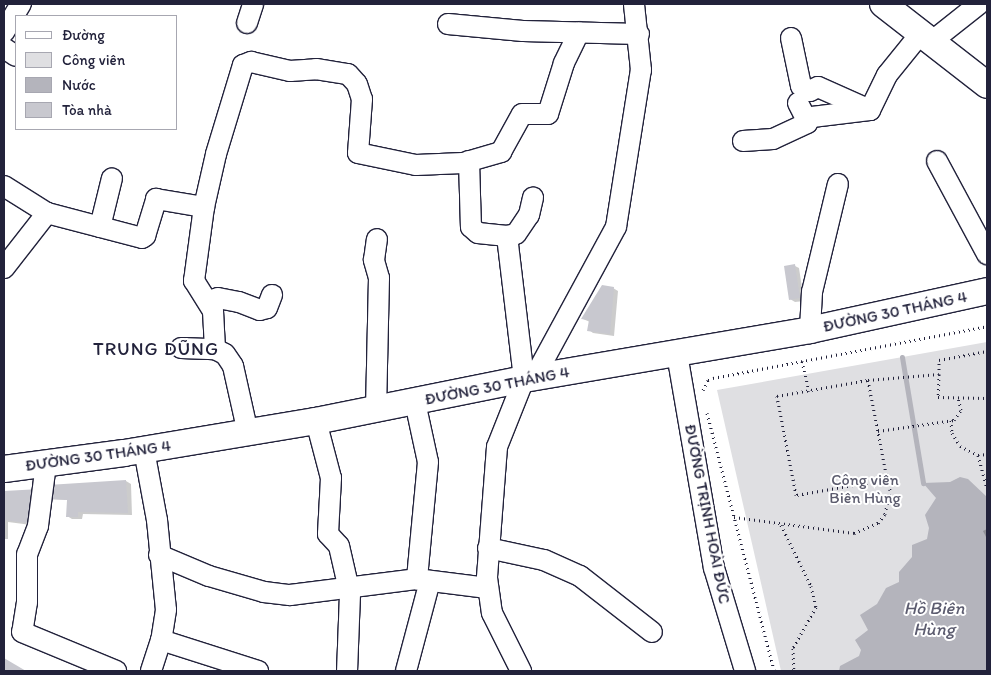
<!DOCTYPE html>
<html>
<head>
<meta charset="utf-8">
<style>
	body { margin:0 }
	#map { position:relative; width:991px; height:675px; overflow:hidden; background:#fff; font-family:Itim,sans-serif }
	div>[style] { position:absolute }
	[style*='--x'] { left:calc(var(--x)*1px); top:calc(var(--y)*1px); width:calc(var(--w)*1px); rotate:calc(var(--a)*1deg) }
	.green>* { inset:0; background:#dfdfe2 }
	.water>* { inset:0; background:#b4b4bc }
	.shadow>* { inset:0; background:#0003 }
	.stream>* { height:5px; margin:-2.5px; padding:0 2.5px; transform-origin:2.5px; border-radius:2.5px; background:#b4b4bc }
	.building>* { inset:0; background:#c8c8cf }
	.path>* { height:3px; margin-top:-1.5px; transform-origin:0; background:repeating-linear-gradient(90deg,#22223b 0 1px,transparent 0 5px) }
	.roads { filter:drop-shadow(1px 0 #22223b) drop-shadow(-1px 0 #22223b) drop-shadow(0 1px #22223b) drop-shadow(0 -1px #22223b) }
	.minor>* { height:20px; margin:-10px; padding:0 10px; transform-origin:10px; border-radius:10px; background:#fff }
	.major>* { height:26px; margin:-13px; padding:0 13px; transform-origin:13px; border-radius:13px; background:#fff }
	span { translate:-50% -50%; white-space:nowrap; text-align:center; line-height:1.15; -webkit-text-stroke:4px #fff; paint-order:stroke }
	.street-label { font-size:16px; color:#22223b }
	.park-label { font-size:16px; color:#5b5b6d }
	.water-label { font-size:18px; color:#5c5c6f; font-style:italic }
	.quarter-label { font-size:19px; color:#22223b; letter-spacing:1px }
	.frame { position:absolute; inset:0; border:5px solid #22223b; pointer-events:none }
	.legend { position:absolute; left:15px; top:15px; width:162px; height:115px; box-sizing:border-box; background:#fff; border:1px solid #a7a7b1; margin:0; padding:6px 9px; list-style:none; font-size:15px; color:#22223b }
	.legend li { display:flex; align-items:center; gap:10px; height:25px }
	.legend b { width:25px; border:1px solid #a7a7b1 }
</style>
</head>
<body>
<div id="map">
	<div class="green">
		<i style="clip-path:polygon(987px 342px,987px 671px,781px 671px,717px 390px)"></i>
	</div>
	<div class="water">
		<i style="clip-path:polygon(960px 477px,968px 479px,987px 497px,987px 671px,839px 671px,840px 666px,859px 656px,861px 650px,855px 640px,868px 630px,860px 615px,877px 604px,886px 588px,899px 582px,899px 572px,912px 557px,912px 545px,927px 539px,929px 528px,925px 515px,936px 498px,923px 483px,950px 482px)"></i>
	</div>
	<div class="shadow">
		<i style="clip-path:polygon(795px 266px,799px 268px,804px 301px,795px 302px,790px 299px)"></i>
		<i style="clip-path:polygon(613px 288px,618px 291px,614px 336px,593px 333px,589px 330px,590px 322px,583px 319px)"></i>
		<i style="clip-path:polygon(126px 481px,131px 484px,132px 515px,83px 514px,82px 519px,72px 519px,67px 516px,68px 500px,51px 499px,50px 487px)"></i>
		<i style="clip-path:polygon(40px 490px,39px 526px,8px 522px,8px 539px,4px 539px,4px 492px)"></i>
		<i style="clip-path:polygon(987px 529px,987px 539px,983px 531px)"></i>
	</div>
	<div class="stream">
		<i style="--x:902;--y:357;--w:128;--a:80.5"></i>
	</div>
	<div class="building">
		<i style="clip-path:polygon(795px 264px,800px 298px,789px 300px,784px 266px)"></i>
		<i style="clip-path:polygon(602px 285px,614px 287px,610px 334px,587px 331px,589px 320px,581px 319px)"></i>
		<i style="clip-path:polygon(126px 480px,128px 513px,78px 512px,78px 517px,66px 517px,67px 500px,47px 499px,48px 485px)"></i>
		<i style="clip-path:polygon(40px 489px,34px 524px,4px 520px,4px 491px)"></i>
		<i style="clip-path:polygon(4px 658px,26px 671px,4px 671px)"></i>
	</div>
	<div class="path">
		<i style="--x:802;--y:361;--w:31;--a:77"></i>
		<i style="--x:939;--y:374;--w:14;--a:-90"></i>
		<i style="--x:939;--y:360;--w:49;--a:-10.6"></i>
		<i style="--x:868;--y:380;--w:101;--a:79.1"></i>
		<i style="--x:887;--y:479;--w:92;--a:170"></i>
		<i style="--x:796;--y:495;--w:101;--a:-100.9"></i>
		<i style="--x:777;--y:396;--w:92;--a:-10"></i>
		<i style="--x:868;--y:380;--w:71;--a:-4.8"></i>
		<i style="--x:939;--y:374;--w:23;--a:92"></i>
		<i style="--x:938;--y:397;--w:49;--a:1.2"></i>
		<i style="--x:703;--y:390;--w:11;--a:-63"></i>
		<i style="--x:708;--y:380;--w:5;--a:-22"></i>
		<i style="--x:713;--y:378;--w:279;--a:-10.7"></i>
		<i style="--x:707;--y:413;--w:267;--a:75.4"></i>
		<i style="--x:951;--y:420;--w:13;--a:86"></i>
		<i style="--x:952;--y:433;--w:15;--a:58"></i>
		<i style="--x:960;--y:446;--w:20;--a:27"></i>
		<i style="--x:978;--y:455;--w:9;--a:-6"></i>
		<i style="--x:878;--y:431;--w:77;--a:-8.2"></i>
		<i style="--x:954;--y:420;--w:12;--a:-55"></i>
		<i style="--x:961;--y:410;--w:13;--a:-103"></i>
		<i style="--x:978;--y:455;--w:35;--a:75"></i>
		<i style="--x:734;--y:517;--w:121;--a:7.6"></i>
		<i style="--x:854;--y:533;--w:26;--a:-23"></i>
		<i style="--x:878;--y:523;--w:11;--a:-52"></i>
		<i style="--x:885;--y:514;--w:25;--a:-78"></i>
		<i style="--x:890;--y:490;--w:11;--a:-105"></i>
		<i style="--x:781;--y:525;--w:68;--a:63.8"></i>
		<i style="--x:811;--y:586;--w:22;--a:77"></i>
		<i style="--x:816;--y:607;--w:47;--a:119.3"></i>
		<i style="--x:793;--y:648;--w:23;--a:88"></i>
	</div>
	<div class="roads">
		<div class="minor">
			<i style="--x:247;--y:23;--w:20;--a:-72"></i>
			<i style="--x:448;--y:24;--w:75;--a:5.3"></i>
			<i style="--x:523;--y:31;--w:116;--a:1.5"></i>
			<i style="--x:4;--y:32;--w:33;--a:-59"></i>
			<i style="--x:791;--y:38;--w:49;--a:78.2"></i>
			<i style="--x:801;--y:86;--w:10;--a:29"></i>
			<i style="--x:810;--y:91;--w:9;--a:-27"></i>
			<i style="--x:818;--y:87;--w:57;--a:23.9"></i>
			<i style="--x:931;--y:42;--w:61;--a:-38.4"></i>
			<i style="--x:4;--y:48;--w:14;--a:34"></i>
			<i style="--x:798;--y:103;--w:18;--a:63"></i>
			<i style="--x:743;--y:141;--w:30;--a:-4"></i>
			<i style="--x:773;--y:139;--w:38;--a:-25"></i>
			<i style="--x:807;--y:123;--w:4;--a:-104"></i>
			<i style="--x:806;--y:119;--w:6;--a:-18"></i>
			<i style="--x:812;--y:117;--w:58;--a:-6.9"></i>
			<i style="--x:870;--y:110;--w:39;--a:-64"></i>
			<i style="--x:887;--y:75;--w:54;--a:-51"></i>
			<i style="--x:469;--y:161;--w:66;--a:88.3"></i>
			<i style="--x:471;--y:227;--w:9;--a:41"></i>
			<i style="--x:478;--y:233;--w:29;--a:6"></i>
			<i style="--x:507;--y:236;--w:9;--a:-13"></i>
			<i style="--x:516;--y:234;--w:23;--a:-56"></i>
			<i style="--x:529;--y:215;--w:18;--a:-77"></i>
			<i style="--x:937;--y:161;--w:106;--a:61.7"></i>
			<i style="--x:4;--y:186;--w:51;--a:32.1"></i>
			<i style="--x:47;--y:213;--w:98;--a:14.7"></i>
			<i style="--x:142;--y:238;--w:4;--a:-34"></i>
			<i style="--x:145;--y:236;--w:39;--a:-73"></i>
			<i style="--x:156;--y:199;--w:49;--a:9.5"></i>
			<i style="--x:100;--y:227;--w:50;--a:-76.2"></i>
			<i style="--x:507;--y:236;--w:144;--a:83.2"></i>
			<i style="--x:524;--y:379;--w:73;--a:111.7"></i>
			<i style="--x:497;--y:447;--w:131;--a:94.4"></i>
			<i style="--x:487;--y:578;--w:35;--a:82"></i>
			<i style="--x:492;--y:613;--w:65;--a:63.4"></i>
			<i style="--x:4;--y:268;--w:70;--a:-52"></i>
			<i style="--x:209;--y:301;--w:9;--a:-18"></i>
			<i style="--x:218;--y:298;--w:21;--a:11"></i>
			<i style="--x:239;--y:302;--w:22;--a:21"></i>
			<i style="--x:260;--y:310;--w:7;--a:-16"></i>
			<i style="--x:267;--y:308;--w:14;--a:-69"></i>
			<i style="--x:810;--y:330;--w:38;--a:-87"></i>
			<i style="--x:812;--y:292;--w:111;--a:-76.5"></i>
			<i style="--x:181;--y:348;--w:34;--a:2"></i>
			<i style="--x:215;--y:349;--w:11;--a:27"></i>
			<i style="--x:225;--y:354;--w:14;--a:56"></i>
			<i style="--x:233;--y:366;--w:69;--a:77.4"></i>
			<i style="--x:215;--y:349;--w:38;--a:-93"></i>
			<i style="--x:213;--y:311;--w:36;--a:-122"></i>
			<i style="--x:194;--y:281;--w:75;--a:-82.3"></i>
			<i style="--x:204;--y:207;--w:54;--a:-77.2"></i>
			<i style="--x:216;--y:154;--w:93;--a:-73.1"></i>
			<i style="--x:243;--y:65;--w:9;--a:-21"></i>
			<i style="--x:251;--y:62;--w:40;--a:13"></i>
			<i style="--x:290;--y:71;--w:26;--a:-4"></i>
			<i style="--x:316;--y:69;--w:32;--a:9"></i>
			<i style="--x:348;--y:74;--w:13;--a:48"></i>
			<i style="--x:357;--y:84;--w:16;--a:72"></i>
			<i style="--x:362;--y:99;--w:54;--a:94.2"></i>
			<i style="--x:358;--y:153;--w:59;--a:11.7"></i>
			<i style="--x:416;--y:165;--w:47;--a:-2.4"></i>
			<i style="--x:463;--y:163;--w:40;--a:-16"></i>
			<i style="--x:501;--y:152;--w:43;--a:-61.1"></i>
			<i style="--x:522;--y:114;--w:26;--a:0"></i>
			<i style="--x:548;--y:114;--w:53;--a:-72.6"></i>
			<i style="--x:564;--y:63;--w:34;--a:-64"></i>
			<i style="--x:677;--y:354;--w:217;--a:80.2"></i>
			<i style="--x:714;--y:568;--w:108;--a:73.2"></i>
			<i style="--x:534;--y:378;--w:172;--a:-61.5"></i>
			<i style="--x:616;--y:227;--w:159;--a:-81"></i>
			<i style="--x:641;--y:70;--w:66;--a:-96.1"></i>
			<i style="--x:415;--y:402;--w:61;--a:77.8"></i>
			<i style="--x:428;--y:462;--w:118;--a:95.4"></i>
			<i style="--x:376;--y:410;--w:132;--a:-88.7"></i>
			<i style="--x:379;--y:278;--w:19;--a:-106"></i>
			<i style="--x:374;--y:260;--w:21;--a:-82"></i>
			<i style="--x:316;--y:421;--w:59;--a:75.3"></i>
			<i style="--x:331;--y:478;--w:56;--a:93.1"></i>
			<i style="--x:328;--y:534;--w:16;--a:47"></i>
			<i style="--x:339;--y:546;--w:49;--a:77.1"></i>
			<i style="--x:350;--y:594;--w:77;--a:92.2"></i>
			<i style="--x:144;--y:450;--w:71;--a:79.5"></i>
			<i style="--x:157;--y:520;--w:90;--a:84.3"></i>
			<i style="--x:166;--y:610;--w:30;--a:99"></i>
			<i style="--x:161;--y:640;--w:33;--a:108"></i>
			<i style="--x:46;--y:464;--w:63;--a:97.4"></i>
			<i style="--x:38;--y:526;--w:30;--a:111"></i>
			<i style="--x:27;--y:554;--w:48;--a:90"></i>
			<i style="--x:27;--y:602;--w:30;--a:99"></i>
			<i style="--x:22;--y:632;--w:102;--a:22.5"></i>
			<i style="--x:488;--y:548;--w:57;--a:12.1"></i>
			<i style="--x:544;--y:560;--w:39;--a:24"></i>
			<i style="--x:580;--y:576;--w:91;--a:37.9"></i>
			<i style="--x:159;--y:555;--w:54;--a:22.8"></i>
			<i style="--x:209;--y:576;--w:57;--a:16.2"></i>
			<i style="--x:264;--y:592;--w:26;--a:7"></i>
			<i style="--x:290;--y:595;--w:127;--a:-7.2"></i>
			<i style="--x:416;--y:579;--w:72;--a:7.2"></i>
			<i style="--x:161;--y:640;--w:102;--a:17.7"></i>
			<i style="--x:406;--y:671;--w:93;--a:-75.1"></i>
		</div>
		<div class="major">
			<i style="--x:883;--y:4;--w:132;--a:37.9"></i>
			<i style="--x:4;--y:469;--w:121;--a:-7.6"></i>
			<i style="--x:124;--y:453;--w:195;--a:-9.5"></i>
			<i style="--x:316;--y:421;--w:212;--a:-11.4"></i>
			<i style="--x:524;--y:379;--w:290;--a:-9.7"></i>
			<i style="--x:810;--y:330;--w:181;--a:-12.4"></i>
		</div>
	</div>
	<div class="street-label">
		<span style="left:895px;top:312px;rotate:-12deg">ĐƯỜNG 30 THÁNG 4</span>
		<span style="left:497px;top:386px;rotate:-11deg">ĐƯỜNG 30 THÁNG 4</span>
		<span style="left:98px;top:456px;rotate:-8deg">ĐƯỜNG 30 THÁNG 4</span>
		<span style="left:707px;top:514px;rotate:79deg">ĐƯỜNG TRỊNH HOÀI ĐỨC</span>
	</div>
	<div class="park-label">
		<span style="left:865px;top:489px">Công viên<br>Biên Hùng</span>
	</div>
	<div class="water-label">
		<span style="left:934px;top:619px">Hồ Biên<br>Hùng</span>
	</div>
	<div class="quarter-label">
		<span style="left:156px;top:349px">TRUNG DŨNG</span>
	</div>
	<div class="frame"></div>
	<ul class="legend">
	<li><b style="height:6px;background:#fff"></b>Đường</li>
	<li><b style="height:14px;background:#dfdfe2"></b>Công viên</li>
	<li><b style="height:14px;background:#b4b4bc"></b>Nước</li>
	<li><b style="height:14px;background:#c8c8cf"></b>Tòa nhà</li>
	</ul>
</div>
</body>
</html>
